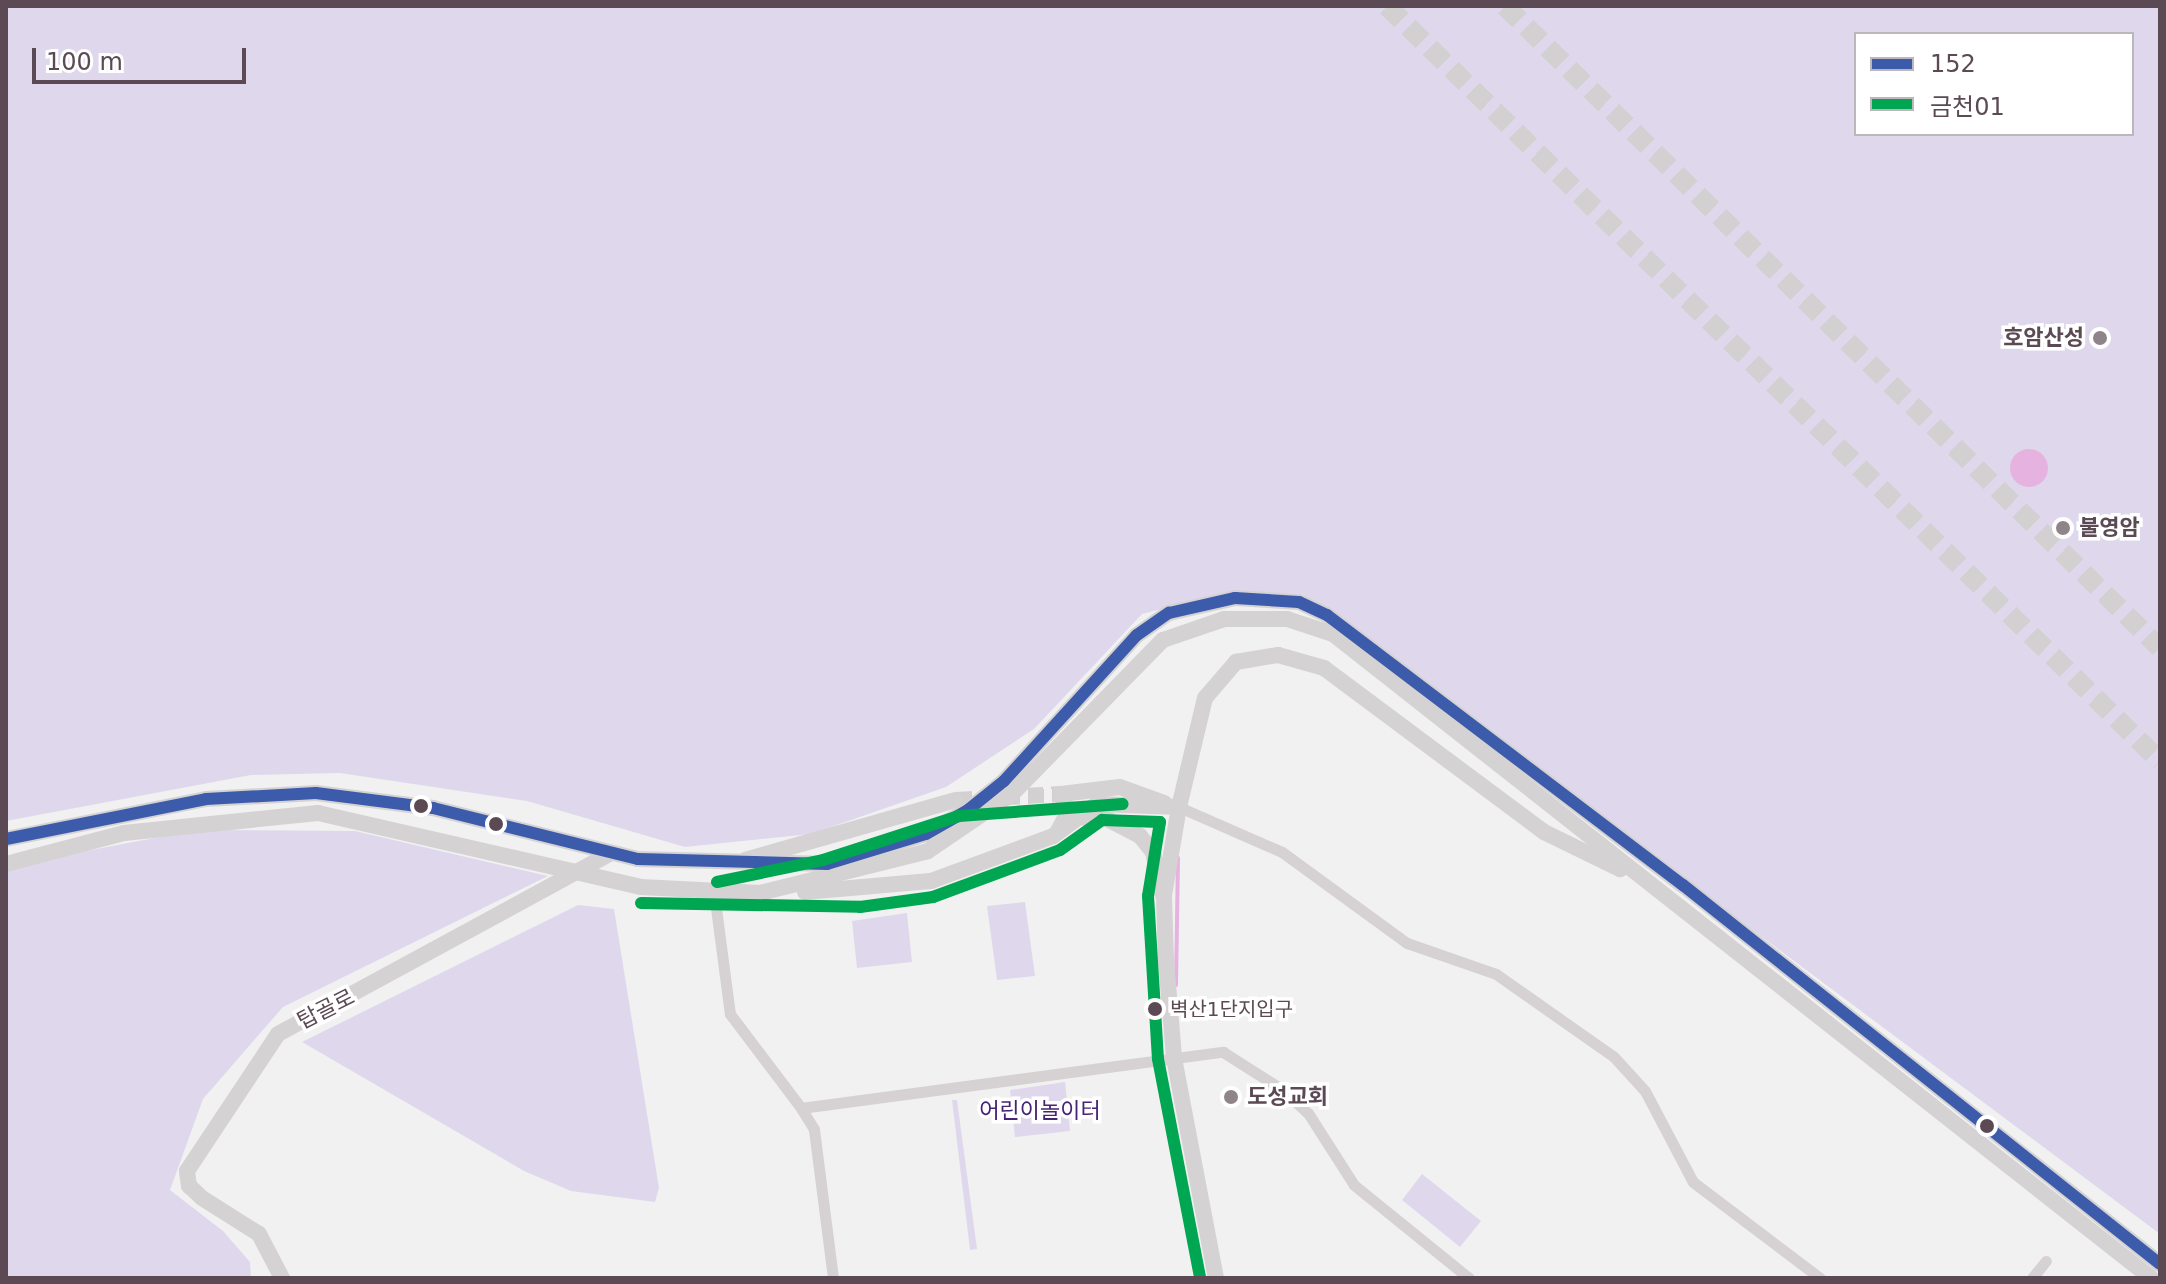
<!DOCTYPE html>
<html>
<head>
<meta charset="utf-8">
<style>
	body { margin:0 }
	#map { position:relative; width:2166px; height:1284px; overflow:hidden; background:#f1f1f1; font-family:"DejaVu Sans","Noto Sans KR",sans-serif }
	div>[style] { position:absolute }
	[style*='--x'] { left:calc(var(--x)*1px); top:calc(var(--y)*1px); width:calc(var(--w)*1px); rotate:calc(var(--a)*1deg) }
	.green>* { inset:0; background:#dfd8ed }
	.water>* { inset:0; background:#e6b2df }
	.round { border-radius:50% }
	.stream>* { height:4px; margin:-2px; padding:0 2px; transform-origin:2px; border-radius:2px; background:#e6b2df }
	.secondary-tunnel>* { height:16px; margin-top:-8px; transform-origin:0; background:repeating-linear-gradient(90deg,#d3d0d2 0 16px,transparent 0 24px) }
	.highway-tunnel>* { height:20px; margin-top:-10px; transform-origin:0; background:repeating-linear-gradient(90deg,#d3d0d2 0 20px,transparent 0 30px) }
	.street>* { height:11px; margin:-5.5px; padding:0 5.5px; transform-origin:5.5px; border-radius:5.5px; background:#d6d2d4 }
	.secondary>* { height:16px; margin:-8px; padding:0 8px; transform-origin:8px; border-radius:8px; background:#d5d2d3 }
	.bus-1>* { height:12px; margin:-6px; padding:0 6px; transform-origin:6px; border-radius:6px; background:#3d5bab }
	.bus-2>* { height:12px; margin:-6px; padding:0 6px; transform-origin:6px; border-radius:6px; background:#00a651 }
	.dots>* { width:22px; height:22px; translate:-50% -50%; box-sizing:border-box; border:4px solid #fff; border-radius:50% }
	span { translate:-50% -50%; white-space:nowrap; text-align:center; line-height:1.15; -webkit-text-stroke:7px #fff; paint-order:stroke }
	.bus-label { font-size:20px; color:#5b4a54 }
	.left { translate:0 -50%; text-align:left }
	.poi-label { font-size:22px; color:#5b4a54; font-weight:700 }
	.right { translate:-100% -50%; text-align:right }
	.street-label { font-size:22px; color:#5b4a54 }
	.park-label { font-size:22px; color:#462374 }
	.frame { position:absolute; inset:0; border:8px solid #5b4a54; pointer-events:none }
	.legend { position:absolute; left:1854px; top:32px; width:280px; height:104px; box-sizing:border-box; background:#fff; border:2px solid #bdb7bb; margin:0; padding:10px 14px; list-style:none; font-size:24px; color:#5b4a54 }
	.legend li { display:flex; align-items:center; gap:16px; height:40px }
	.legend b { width:40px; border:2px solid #bdb7bb }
	.scale { position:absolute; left:32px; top:48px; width:214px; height:36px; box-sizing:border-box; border:4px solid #5b4a54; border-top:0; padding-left:10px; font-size:24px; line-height:28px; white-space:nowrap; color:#5b4a54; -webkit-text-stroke:6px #fff; paint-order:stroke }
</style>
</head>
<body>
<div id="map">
	<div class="green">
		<i style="clip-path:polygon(evenodd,6px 6px,2160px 6px,2160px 1234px,1302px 594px,1227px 592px,1142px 614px,1034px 729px,946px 787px,811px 834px,685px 847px,527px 801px,340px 773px,251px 775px,6px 821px,6px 6px,1856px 34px,2132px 34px,2132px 134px,1856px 134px,1856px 34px)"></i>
		<i style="clip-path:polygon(197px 830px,355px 831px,548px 876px,283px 1007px,203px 1099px,170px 1190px,223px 1231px,250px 1262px,251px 1278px,6px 1278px,6px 866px)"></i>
		<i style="clip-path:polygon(1025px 902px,1035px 976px,997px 980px,987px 906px)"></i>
		<i style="clip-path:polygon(578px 905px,614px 909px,659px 1188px,655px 1202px,571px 1191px,524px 1171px,302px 1042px)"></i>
		<i style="clip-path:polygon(907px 913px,912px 962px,857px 968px,852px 921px)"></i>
		<i style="clip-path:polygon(1065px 1082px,1070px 1131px,1015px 1137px,1010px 1090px)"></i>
		<i style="clip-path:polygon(952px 1100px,957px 1100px,977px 1249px,970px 1250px)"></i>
		<i style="clip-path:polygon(1422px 1174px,1481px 1221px,1460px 1247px,1402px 1200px)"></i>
	</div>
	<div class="water">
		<i class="round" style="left:2010px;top:449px;width:38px;height:38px"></i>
	</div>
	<div class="stream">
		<i style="--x:1176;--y:985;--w:127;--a:-89.1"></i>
	</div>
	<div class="secondary-tunnel">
		<i style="--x:956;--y:800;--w:105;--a:-3.3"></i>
	</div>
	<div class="highway-tunnel">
		<i style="--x:1387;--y:6;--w:1081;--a:44.33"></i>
		<i style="--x:1505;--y:6;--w:917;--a:44.43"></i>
	</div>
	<div class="street">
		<i style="--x:1179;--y:807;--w:112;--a:23.6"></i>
		<i style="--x:1282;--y:852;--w:155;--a:36.1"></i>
		<i style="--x:1407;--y:943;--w:94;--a:19.2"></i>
		<i style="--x:1496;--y:974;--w:144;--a:35.1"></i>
		<i style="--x:1614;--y:1057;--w:46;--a:47.6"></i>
		<i style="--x:1645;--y:1091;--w:103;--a:62.2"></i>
		<i style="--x:1693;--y:1182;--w:159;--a:37.1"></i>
		<i style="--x:714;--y:893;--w:122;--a:82.5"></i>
		<i style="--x:730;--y:1014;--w:118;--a:52.9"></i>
		<i style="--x:833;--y:1278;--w:150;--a:-97.3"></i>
		<i style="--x:814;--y:1129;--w:25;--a:-122"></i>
		<i style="--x:801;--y:1108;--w:426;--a:-7.6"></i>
		<i style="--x:1223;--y:1052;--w:71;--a:32.3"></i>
		<i style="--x:1283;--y:1090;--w:34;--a:43"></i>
		<i style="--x:1308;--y:1113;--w:85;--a:57.4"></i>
		<i style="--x:1354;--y:1185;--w:148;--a:39"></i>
		<i style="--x:2032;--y:1278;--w:22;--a:-51"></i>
	</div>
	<div class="secondary">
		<i style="--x:1179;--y:807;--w:112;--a:-76.6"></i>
		<i style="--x:1205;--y:698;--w:48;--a:-49.3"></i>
		<i style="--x:1236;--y:662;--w:43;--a:-9.5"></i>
		<i style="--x:1278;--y:655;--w:48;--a:15.8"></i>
		<i style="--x:1324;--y:668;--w:274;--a:36.7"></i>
		<i style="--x:1544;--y:832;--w:85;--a:26"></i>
		<i style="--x:1085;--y:818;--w:18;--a:-3"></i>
		<i style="--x:1103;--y:817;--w:42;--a:27.2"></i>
		<i style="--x:1140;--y:836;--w:21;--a:51"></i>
		<i style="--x:1153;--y:852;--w:42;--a:77.6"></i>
		<i style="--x:1058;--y:831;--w:21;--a:-62"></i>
		<i style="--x:1068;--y:812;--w:19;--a:-111"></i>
		<i style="--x:1061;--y:794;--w:59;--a:-6.8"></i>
		<i style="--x:1120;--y:787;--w:47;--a:20"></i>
		<i style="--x:6;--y:839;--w:204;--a:-11.3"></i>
		<i style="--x:206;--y:799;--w:110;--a:-3.1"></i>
		<i style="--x:316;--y:793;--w:118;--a:7.3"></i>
		<i style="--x:433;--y:808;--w:211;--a:14"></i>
		<i style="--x:638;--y:859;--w:189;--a:1.5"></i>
		<i style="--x:827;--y:864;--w:103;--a:-16.9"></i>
		<i style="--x:926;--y:834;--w:48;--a:-29.7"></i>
		<i style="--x:968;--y:810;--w:46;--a:-38.9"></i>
		<i style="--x:1004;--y:781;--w:197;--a:-47.7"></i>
		<i style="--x:1137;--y:635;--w:39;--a:-35"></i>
		<i style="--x:1169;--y:613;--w:68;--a:-12.8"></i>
		<i style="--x:1235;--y:598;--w:64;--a:3.6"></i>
		<i style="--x:1299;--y:602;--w:31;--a:25"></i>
		<i style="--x:1327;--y:615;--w:447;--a:37.2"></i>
		<i style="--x:1683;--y:885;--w:609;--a:38.47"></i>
		<i style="--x:745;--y:860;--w:219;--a:-15.9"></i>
		<i style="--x:6;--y:864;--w:122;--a:-14.7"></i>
		<i style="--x:124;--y:833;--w:195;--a:-5.9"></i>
		<i style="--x:318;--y:813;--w:331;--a:12.9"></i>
		<i style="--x:641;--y:887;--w:119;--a:2.9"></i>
		<i style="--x:760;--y:893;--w:173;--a:-14"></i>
		<i style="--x:928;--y:851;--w:102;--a:-34.2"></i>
		<i style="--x:1012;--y:794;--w:216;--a:-45.6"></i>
		<i style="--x:1163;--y:640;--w:65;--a:-19"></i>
		<i style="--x:1224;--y:619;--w:63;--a:0"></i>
		<i style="--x:1287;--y:619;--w:48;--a:18.1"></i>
		<i style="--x:1333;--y:634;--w:1041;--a:38.21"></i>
		<i style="--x:805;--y:892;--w:126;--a:-5"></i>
		<i style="--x:931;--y:881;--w:130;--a:-20.2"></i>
		<i style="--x:1053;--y:836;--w:54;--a:-36"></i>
		<i style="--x:1097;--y:804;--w:82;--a:2.1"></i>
		<i style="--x:1179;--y:807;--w:90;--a:99.6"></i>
		<i style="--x:1164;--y:896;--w:64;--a:88.2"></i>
		<i style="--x:1166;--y:960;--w:98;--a:85.3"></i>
		<i style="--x:1174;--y:1058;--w:224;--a:79.2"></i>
		<i style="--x:282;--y:1278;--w:50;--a:-117.6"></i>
		<i style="--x:259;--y:1234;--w:67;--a:-147.7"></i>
		<i style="--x:202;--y:1198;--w:18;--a:-137"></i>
		<i style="--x:189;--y:1186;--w:15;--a:-98"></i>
		<i style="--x:187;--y:1171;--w:164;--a:-56.4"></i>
		<i style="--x:278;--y:1034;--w:375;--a:-28.5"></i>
	</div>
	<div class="bus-1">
		<i style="--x:6;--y:839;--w:204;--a:-11.3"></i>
		<i style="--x:206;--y:799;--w:110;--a:-3.1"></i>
		<i style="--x:316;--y:793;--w:118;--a:7.3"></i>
		<i style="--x:433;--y:808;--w:211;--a:14"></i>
		<i style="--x:638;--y:859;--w:189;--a:1.5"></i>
		<i style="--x:827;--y:864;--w:103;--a:-16.9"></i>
		<i style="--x:926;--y:834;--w:48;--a:-29.7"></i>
		<i style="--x:968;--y:810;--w:46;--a:-38.9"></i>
		<i style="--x:1004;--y:781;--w:197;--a:-47.7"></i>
		<i style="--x:1137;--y:635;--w:39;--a:-35"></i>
		<i style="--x:1169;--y:613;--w:68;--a:-12.8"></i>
		<i style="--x:1235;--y:598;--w:64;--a:3.6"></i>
		<i style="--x:1299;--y:602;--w:31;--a:25"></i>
		<i style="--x:1327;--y:615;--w:447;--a:37.2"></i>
		<i style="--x:1683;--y:885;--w:609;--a:38.47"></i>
	</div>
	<div class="bus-2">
		<i style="--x:717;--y:882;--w:108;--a:-11.7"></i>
		<i style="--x:823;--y:860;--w:143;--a:-17.9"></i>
		<i style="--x:959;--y:816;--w:164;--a:-4.2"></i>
		<i style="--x:641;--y:903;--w:219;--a:1"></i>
		<i style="--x:860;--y:907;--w:74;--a:-7.8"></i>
		<i style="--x:933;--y:897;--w:135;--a:-20.3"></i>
		<i style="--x:1060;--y:850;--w:52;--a:-35.5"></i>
		<i style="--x:1102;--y:820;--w:58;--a:2"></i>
		<i style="--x:1160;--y:822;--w:75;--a:99.2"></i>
		<i style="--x:1148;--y:896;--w:163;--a:86.5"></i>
		<i style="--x:1158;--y:1059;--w:223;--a:79.1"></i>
	</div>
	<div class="dots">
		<i style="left:2100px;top:338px;background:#90848b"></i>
		<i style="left:2063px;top:528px;background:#90848b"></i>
		<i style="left:421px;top:806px;background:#5b4a54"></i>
		<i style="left:496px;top:824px;background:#5b4a54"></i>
		<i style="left:1155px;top:1009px;background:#5b4a54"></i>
		<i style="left:1231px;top:1097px;background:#90848b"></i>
		<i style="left:1987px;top:1126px;background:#5b4a54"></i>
	</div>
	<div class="bus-label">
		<span class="left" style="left:1170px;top:1009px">벽산1단지입구</span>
	</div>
	<div class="poi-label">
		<span class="right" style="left:2084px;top:338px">호암산성</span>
		<span class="left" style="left:2079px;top:528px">불영암</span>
		<span class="left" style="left:1247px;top:1097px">도성교회</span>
	</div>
	<div class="street-label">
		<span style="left:326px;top:1009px;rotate:-27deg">탑골로</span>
	</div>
	<div class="park-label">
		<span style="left:1040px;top:1111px">어린이놀이터</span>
	</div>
	<div class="frame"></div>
	<ul class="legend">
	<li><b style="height:10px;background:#3d5bab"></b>152</li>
	<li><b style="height:10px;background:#00a651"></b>금천01</li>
	</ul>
	<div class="scale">100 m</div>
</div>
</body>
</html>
